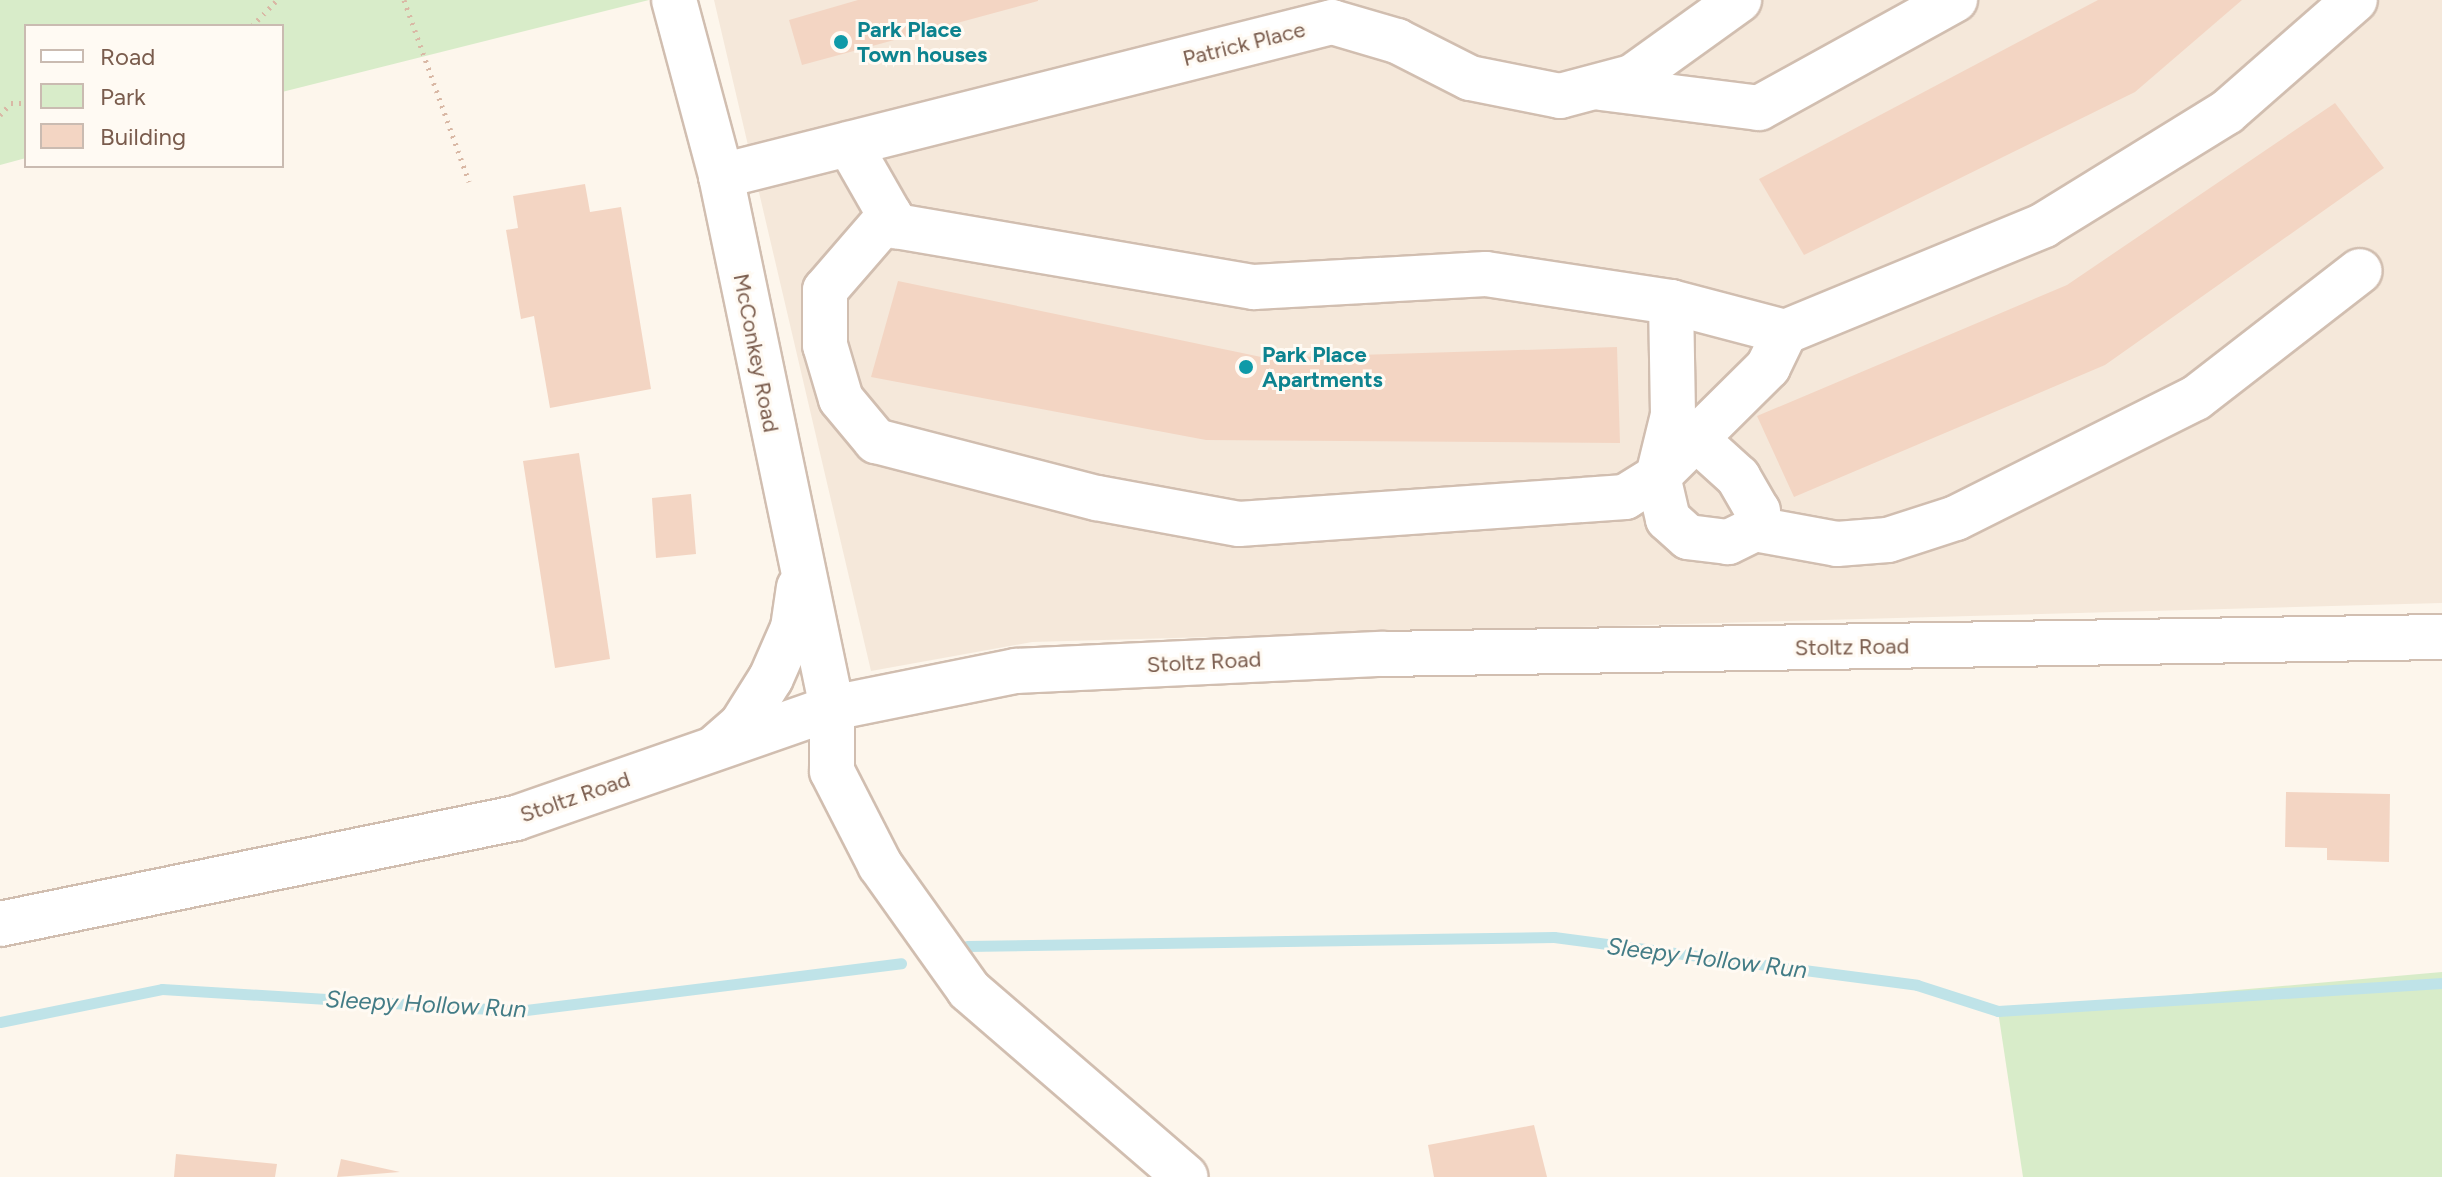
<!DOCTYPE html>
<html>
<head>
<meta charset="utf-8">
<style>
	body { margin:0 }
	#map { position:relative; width:2442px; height:1177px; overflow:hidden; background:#fdf6ec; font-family:Figtree,sans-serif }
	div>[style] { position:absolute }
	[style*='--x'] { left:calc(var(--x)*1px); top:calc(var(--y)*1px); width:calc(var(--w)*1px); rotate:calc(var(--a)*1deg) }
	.residential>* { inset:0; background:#f5e8da }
	.green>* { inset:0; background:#d8ecc9 }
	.stream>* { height:11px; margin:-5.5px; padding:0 5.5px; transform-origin:5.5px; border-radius:5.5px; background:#bfe3e8 }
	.building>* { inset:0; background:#f3d5c3 }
	.path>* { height:5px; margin-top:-2.5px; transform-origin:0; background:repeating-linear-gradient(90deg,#d9b8a5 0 2px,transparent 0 8px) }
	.roads { filter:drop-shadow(2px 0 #d1beb0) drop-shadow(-2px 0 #d1beb0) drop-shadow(0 2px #d1beb0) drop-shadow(0 -2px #d1beb0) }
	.minor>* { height:44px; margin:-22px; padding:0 22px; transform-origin:22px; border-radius:22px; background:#fff }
	.dots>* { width:22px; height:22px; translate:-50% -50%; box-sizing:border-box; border:4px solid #fffaf3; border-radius:50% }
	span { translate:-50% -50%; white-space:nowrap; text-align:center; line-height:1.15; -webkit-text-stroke:6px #fffaf3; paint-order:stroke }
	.culture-label { font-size:22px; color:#0d838f; font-weight:700 }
	.left { translate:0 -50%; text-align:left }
	.street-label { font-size:22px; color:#7a5c4d }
	.water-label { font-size:24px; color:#437c86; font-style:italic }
	.legend { position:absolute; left:24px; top:24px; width:260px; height:144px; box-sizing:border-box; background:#fffaf3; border:2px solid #cabbb1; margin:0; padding:10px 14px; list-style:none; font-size:24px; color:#7a5c4d }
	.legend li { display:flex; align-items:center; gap:16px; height:40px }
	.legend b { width:40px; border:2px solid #cabbb1 }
</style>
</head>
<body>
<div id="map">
	<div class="residential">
		<i style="clip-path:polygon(714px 0,2442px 0,2442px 603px,1032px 642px,871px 671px)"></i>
	</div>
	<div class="green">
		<i style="clip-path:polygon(0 0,649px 0,282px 92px,282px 26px,26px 26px,26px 158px,0 165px)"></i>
		<i style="clip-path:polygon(2442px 972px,2442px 1177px,2023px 1177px,1998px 1011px)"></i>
	</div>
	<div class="stream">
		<i style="--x:967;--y:946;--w:587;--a:-0.88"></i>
		<i style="--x:1554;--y:937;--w:366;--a:7.5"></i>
		<i style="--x:1917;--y:985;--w:85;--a:17.8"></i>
		<i style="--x:1998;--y:1011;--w:445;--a:-3.6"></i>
		<i style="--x:0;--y:1022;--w:165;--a:-11.5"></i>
		<i style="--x:162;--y:989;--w:357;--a:3.5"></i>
		<i style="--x:518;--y:1011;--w:386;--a:-7.1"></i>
	</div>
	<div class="building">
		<i style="clip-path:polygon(858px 0,1038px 0,1038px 1px,802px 65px,789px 20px)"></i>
		<i style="clip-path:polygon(2098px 0,2242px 0,2135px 92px,1804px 255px,1759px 179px)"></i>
		<i style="clip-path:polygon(2335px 103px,2384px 168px,2105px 365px,1794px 497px,1757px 416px,2067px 285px)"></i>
		<i style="clip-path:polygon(585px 184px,590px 212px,621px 207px,651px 389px,550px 408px,534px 316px,521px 319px,506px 230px,518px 228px,513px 196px)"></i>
		<i style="clip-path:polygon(898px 281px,1266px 358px,1617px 347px,1620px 443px,1206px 440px,871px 377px)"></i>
		<i style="clip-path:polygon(579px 453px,610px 659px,555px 668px,523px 461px)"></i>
		<i style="clip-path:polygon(691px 494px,696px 554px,656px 558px,652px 498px)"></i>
		<i style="clip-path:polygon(2286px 792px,2390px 794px,2389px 862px,2327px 860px,2327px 848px,2285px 847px)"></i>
		<i style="clip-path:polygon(1534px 1125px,1547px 1177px,1434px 1177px,1428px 1145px)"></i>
		<i style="clip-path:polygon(176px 1154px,277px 1164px,275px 1177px,174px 1177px)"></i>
		<i style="clip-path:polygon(341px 1159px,400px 1172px,337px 1177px)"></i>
	</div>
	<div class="path">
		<i style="--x:404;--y:0;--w:193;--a:70.3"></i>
		<i style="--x:252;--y:26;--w:36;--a:-46"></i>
		<i style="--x:0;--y:115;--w:16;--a:-47"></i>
		<i style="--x:11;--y:103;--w:15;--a:0"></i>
	</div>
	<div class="roads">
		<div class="minor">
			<i style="--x:674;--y:0;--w:182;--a:75"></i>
			<i style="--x:721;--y:176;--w:543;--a:78.21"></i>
			<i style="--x:832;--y:708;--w:63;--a:90"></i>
			<i style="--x:832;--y:771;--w:106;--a:62.9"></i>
			<i style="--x:880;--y:865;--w:153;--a:54.5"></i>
			<i style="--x:969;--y:990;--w:286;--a:40.8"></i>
			<i style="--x:1601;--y:88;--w:159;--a:7.2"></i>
			<i style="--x:1759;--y:108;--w:224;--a:-28.9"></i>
			<i style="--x:849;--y:144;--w:95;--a:60.2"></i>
			<i style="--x:896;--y:226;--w:363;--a:9.7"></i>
			<i style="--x:1254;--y:287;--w:232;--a:-3.2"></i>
			<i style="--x:1486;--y:274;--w:187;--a:8.6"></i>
			<i style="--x:1671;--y:302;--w:118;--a:14.7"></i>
			<i style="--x:1785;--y:332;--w:280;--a:-22.4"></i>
			<i style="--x:2044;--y:225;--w:215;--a:-31.7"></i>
			<i style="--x:2227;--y:112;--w:170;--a:-41.2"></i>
			<i style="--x:721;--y:176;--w:630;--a:-14.15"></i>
			<i style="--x:1332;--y:22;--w:68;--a:16.3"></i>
			<i style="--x:1397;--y:41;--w:82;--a:26.9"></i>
			<i style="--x:1470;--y:78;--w:92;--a:11.3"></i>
			<i style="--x:1560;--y:96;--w:74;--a:-14.8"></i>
			<i style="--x:1632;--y:77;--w:132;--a:-35.7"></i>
			<i style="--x:890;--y:215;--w:99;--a:130.9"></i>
			<i style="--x:825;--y:290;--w:55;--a:90"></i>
			<i style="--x:825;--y:345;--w:56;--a:73.5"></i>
			<i style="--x:841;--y:399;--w:55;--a:50.2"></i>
			<i style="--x:876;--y:441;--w:228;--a:14.5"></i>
			<i style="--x:1097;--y:498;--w:144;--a:10.4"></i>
			<i style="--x:1239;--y:524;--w:387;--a:-4"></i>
			<i style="--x:1625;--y:497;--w:39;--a:-32"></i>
			<i style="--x:1658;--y:476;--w:63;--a:-76.2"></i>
			<i style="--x:1673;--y:415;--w:113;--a:-91"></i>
			<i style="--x:1696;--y:439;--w:57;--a:42.1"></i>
			<i style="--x:1738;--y:477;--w:39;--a:60"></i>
			<i style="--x:1758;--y:511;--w:18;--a:99"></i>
			<i style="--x:1755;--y:529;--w:30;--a:154"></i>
			<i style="--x:1728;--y:542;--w:40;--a:-172.9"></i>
			<i style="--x:1688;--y:537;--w:27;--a:-138"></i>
			<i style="--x:1668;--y:519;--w:44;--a:-103.1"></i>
			<i style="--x:1658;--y:476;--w:155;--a:-44.7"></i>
			<i style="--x:1768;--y:367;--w:39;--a:-64"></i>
			<i style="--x:1755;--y:529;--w:83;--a:10.4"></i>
			<i style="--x:1837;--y:544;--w:51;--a:-4.5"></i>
			<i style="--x:1888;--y:540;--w:71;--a:-17.9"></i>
			<i style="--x:1956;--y:518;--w:268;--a:-26.6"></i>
			<i style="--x:2196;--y:398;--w:207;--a:-37.8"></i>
			<i style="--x:717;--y:746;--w:33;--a:-41"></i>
			<i style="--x:742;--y:724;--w:54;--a:-57.8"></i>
			<i style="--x:771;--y:678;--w:55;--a:-66.3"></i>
			<i style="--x:793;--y:628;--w:41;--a:-81.7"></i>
			<i style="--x:0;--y:924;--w:527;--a:-11.61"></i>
			<i style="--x:516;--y:818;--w:335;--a:-19.2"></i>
			<i style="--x:832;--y:708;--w:188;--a:-11.4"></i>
			<i style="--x:1016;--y:671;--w:366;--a:-2.7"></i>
			<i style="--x:1382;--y:654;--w:1060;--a:-0.92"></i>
		</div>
	</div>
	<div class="dots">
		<i style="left:841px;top:42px;background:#0f9aa8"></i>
		<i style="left:1246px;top:367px;background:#0f9aa8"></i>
	</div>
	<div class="culture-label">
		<span class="left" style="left:857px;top:42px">Park Place<br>Town houses</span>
		<span class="left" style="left:1262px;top:367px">Park Place<br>Apartments</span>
	</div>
	<div class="street-label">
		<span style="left:1244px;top:44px;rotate:-14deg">Patrick Place</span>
		<span style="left:756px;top:353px;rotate:79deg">McConkey Road</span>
		<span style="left:1852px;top:647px;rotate:-1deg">Stoltz Road</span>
		<span style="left:1204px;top:662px;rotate:-3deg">Stoltz Road</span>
		<span style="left:575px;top:797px;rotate:-19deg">Stoltz Road</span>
	</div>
	<div class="water-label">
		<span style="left:1707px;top:958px;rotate:7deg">Sleepy Hollow Run</span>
		<span style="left:426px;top:1004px;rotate:3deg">Sleepy Hollow Run</span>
	</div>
	<ul class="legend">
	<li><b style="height:10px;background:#fff"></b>Road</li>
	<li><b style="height:22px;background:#d8ecc9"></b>Park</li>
	<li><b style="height:22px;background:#f3d5c3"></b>Building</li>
	</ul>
</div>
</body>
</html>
